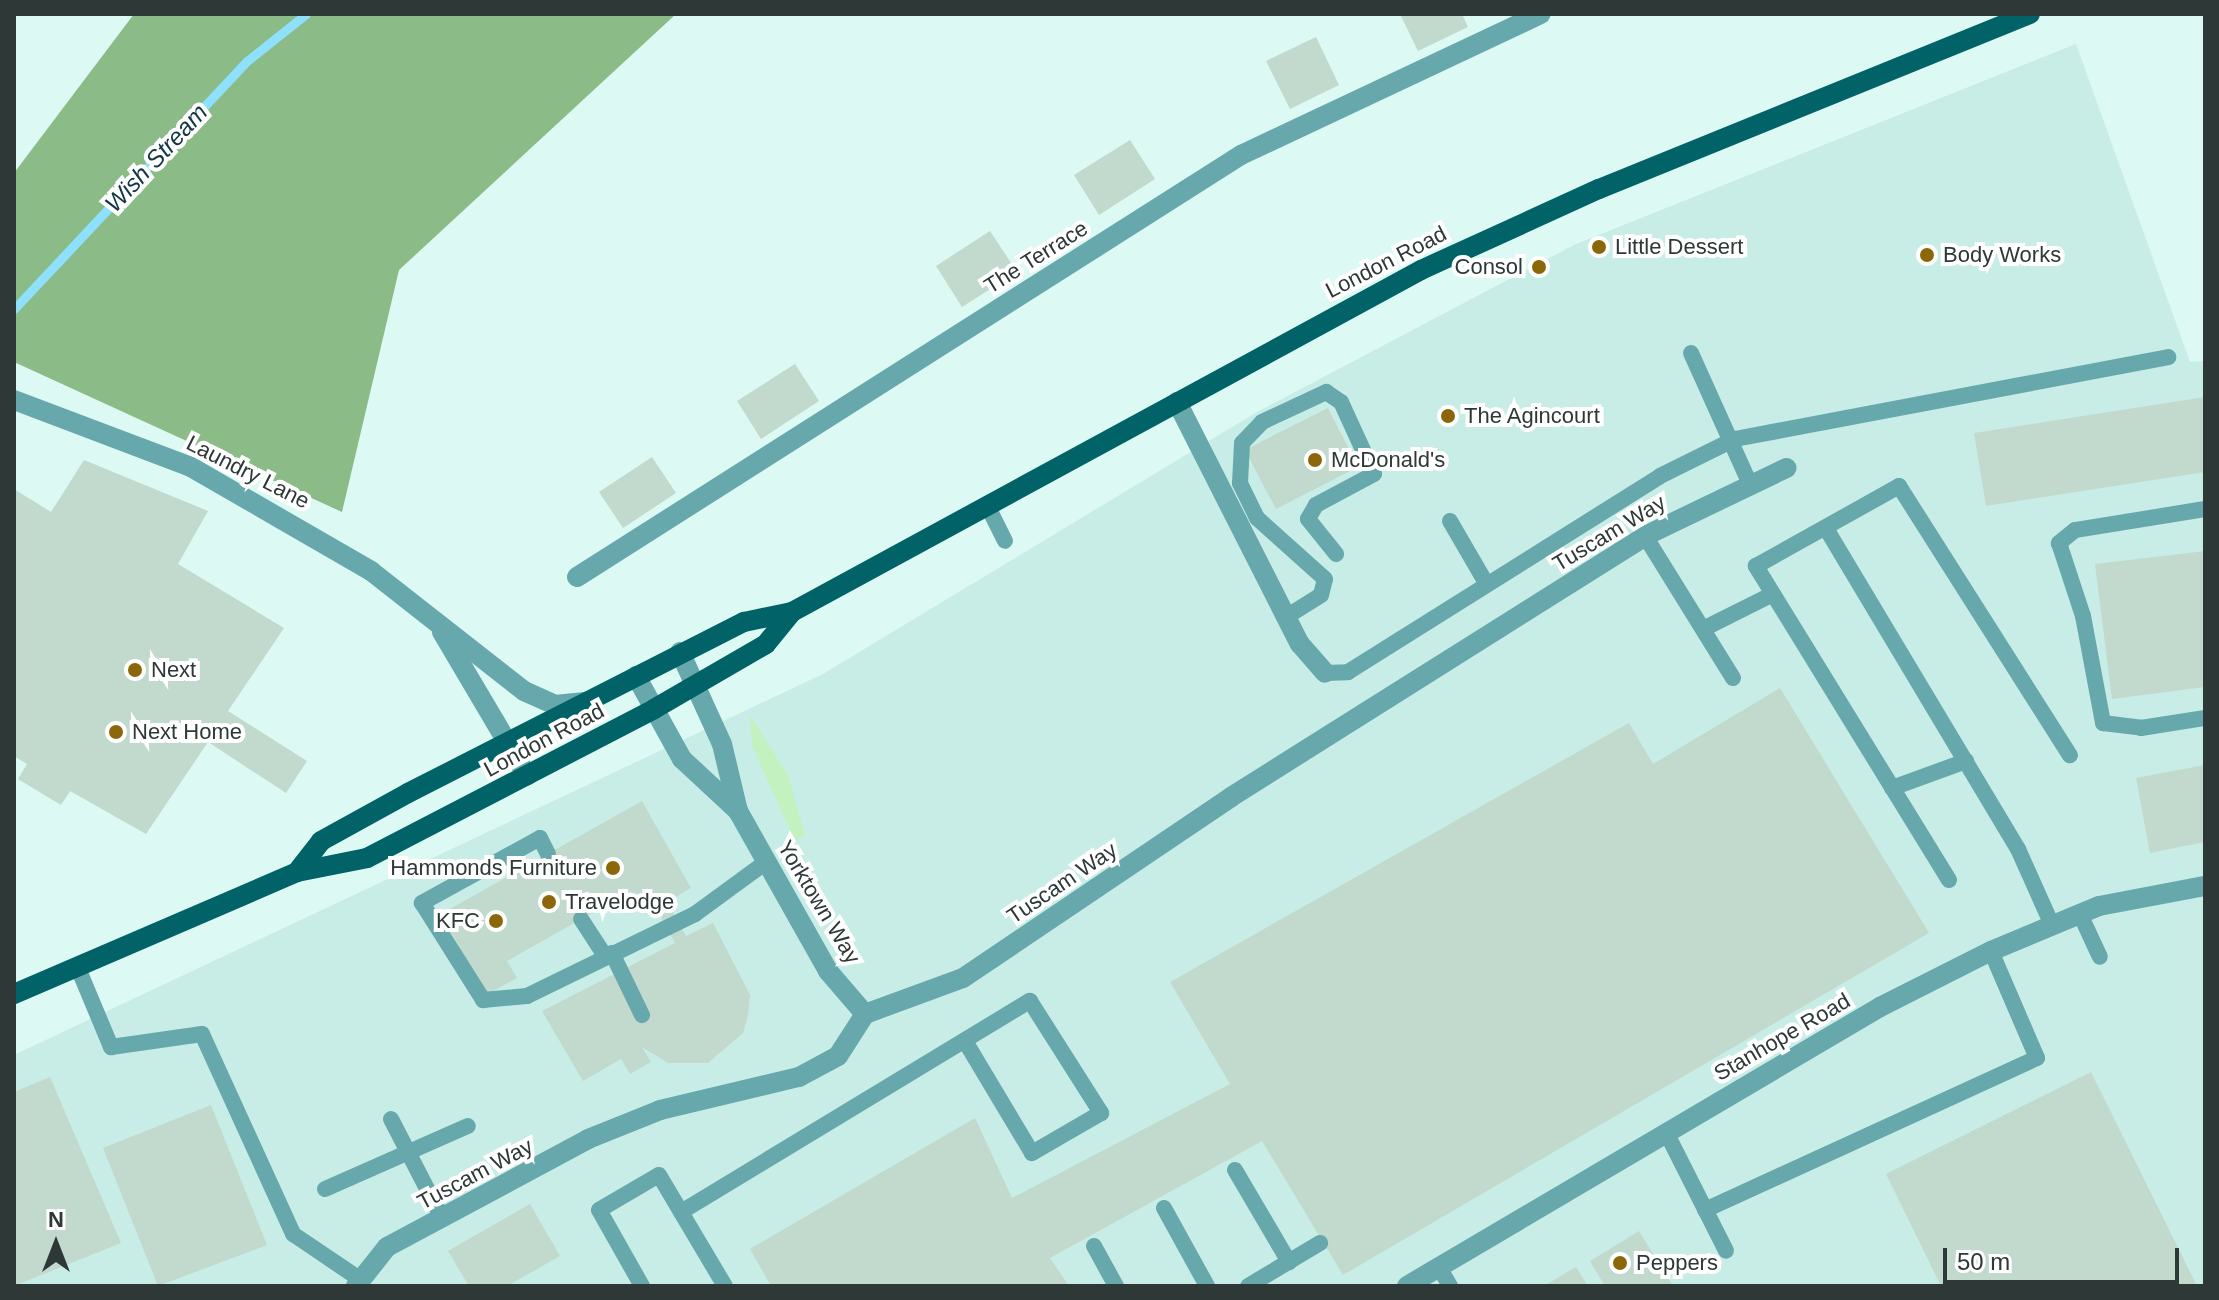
<!DOCTYPE html>
<html>
<head>
<meta charset="utf-8">
<style>
	body { margin:0 }
	#map { position:relative; width:2219px; height:1300px; overflow:hidden; background:#dcf9f3; font-family:Helvetica,sans-serif }
	div>[style] { position:absolute }
	[style*='--x'] { left:calc(var(--x)*1px); top:calc(var(--y)*1px); width:calc(var(--w)*1px); rotate:calc(var(--a)*1deg) }
	.built>* { inset:0; background:#c8ede6 }
	.green>* { inset:0; background:#c3f1bf }
	.forest>* { inset:0; background:#8bbb87 }
	.stream>* { height:9px; margin:-4.5px; padding:0 4.5px; transform-origin:4.5px; border-radius:4.5px; background:#8ee0fd }
	.building>* { inset:0; background:#c2d9cd }
	.service>* { height:16px; margin:-8px; padding:0 8px; transform-origin:8px; border-radius:8px; background:#67a8ad }
	.minor>* { height:20px; margin:-10px; padding:0 10px; transform-origin:10px; border-radius:10px; background:#67a8ad }
	.tertiary>* { height:20px; margin:-10px; padding:0 10px; transform-origin:10px; border-radius:10px; background:#67a8ad }
	.primary>* { height:20px; margin:-10px; padding:0 10px; transform-origin:10px; border-radius:10px; background:#016268 }
	.dots>* { width:22px; height:22px; translate:-50% -50%; box-sizing:border-box; border:4px solid #fff; border-radius:50% }
	span { translate:-50% -50%; white-space:nowrap; text-align:center; line-height:1.15; -webkit-text-stroke:8px #fff; paint-order:stroke }
	.poi-label { font-size:22px; color:#2e3937 }
	.left { translate:0 -50%; text-align:left }
	.right { translate:-100% -50%; text-align:right }
	.street-label { font-size:22px; color:#2e3937 }
	.water-label { font-size:24px; color:#113744; font-style:italic }
	.frame { position:absolute; inset:0; border:16px solid #2e3937; pointer-events:none }
	.north { position:absolute; left:16px; top:1204px; width:80px; height:80px; -webkit-text-stroke:6px #fff; paint-order:stroke; rotate:0deg; font-size:22px; font-weight:700; line-height:32px; text-align:center; color:#2e3937 }
	.north::after { content:''; display:block; margin:auto; width:28px; height:36px; background:#2e3937; clip-path:polygon(50% 0,100% 100%,50% 72%,0 100%) }
	.scale { position:absolute; left:1943px; top:1248px; width:236px; height:36px; box-sizing:border-box; border:4px solid #2e3937; border-top:0; padding-left:10px; font-size:24px; line-height:28px; white-space:nowrap; color:#2e3937; -webkit-text-stroke:6px #fff; paint-order:stroke }
</style>
</head>
<body>
<div id="map">
	<div class="built">
		<i style="clip-path:polygon(2076px 44px,2190px 362px,2205px 361px,2205px 1286px,14px 1286px,14px 1055px,823px 674px,1257px 412px,1576px 244px)"></i>
	</div>
	<div class="green">
		<i style="clip-path:polygon(750px 715px,789px 777px,805px 836px,795px 841px,752px 746px)"></i>
	</div>
	<div class="forest">
		<i style="clip-path:polygon(134px 14px,676px 14px,399px 270px,342px 512px,14px 362px,14px 173px)"></i>
	</div>
	<div class="stream">
		<i style="--x:14;--y:309;--w:340;--a:-46.8"></i>
		<i style="--x:247;--y:61;--w:75;--a:-38.5"></i>
	</div>
	<div class="building">
		<i style="clip-path:polygon(1400px 14px,1462px 14px,1468px 27px,1418px 51px)"></i>
		<i style="clip-path:polygon(1316px 37px,1339px 85px,1290px 109px,1266px 61px)"></i>
		<i style="clip-path:polygon(1130px 140px,1155px 179px,1099px 215px,1074px 175px)"></i>
		<i style="clip-path:polygon(990px 231px,1017px 272px,962px 307px,936px 266px)"></i>
		<i style="clip-path:polygon(795px 364px,819px 401px,761px 439px,737px 401px)"></i>
		<i style="clip-path:polygon(2205px 397px,2205px 472px,1986px 506px,1974px 433px)"></i>
		<i style="clip-path:polygon(1328px 408px,1358px 467px,1276px 509px,1245px 450px)"></i>
		<i style="clip-path:polygon(652px 457px,676px 493px,623px 528px,599px 492px)"></i>
		<i style="clip-path:polygon(84px 460px,208px 511px,178px 564px,284px 628px,228px 711px,307px 761px,286px 793px,208px 742px,146px 834px,70px 791px,61px 805px,18px 779px,27px 764px,14px 756px,14px 489px,51px 512px)"></i>
		<i style="clip-path:polygon(2205px 551px,2205px 687px,2112px 699px,2095px 564px)"></i>
		<i style="clip-path:polygon(1780px 688px,1929px 933px,1343px 1275px,1262px 1141px,1050px 1258px,1069px 1286px,771px 1286px,750px 1249px,975px 1118px,1012px 1198px,1230px 1084px,1170px 982px,1629px 723px,1653px 764px)"></i>
		<i style="clip-path:polygon(2205px 765px,2205px 842px,2150px 853px,2136px 778px)"></i>
		<i style="clip-path:polygon(642px 801px,691px 888px,667px 902px,686px 936px,713px 923px,750px 995px,748px 1015px,743px 1033px,708px 1063px,668px 1063px,642px 1047px,651px 1062px,630px 1074px,621px 1059px,583px 1081px,542px 1011px,675px 943px,656px 908px,645px 914px,631px 891px,507px 961px,517px 978px,486px 995px,441px 914px)"></i>
		<i style="clip-path:polygon(2091px 1072px,2197px 1286px,1941px 1286px,1886px 1174px)"></i>
		<i style="clip-path:polygon(50px 1077px,121px 1243px,14px 1286px,14px 1092px)"></i>
		<i style="clip-path:polygon(211px 1105px,267px 1245px,158px 1286px,103px 1148px)"></i>
		<i style="clip-path:polygon(530px 1204px,560px 1256px,507px 1286px,469px 1286px,448px 1251px)"></i>
		<i style="clip-path:polygon(1639px 1231px,1673px 1286px,1605px 1286px,1590px 1261px)"></i>
		<i style="clip-path:polygon(1576px 1267px,1588px 1286px,1544px 1286px)"></i>
	</div>
	<div class="service">
		<i style="--x:1691;--y:353;--w:144;--a:65.8"></i>
		<i style="--x:987;--y:505;--w:40;--a:63.4"></i>
		<i style="--x:2205;--y:509;--w:132;--a:170.8"></i>
		<i style="--x:2075;--y:530;--w:21;--a:141"></i>
		<i style="--x:2059;--y:543;--w:77;--a:71.8"></i>
		<i style="--x:2083;--y:616;--w:109;--a:79.4"></i>
		<i style="--x:2103;--y:723;--w:38;--a:7"></i>
		<i style="--x:2141;--y:728;--w:65;--a:-8.9"></i>
		<i style="--x:1450;--y:521;--w:72;--a:59.9"></i>
		<i style="--x:1827;--y:530;--w:372;--a:59.1"></i>
		<i style="--x:2018;--y:849;--w:83;--a:65.9"></i>
		<i style="--x:1645;--y:536;--w:167;--a:58.2"></i>
		<i style="--x:1286;--y:617;--w:41;--a:-32.2"></i>
		<i style="--x:1321;--y:595;--w:16;--a:-76"></i>
		<i style="--x:1325;--y:579;--w:91;--a:-138.1"></i>
		<i style="--x:1257;--y:518;--w:39;--a:-116"></i>
		<i style="--x:1240;--y:483;--w:40;--a:-87.1"></i>
		<i style="--x:1242;--y:443;--w:29;--a:-46"></i>
		<i style="--x:1262;--y:422;--w:71;--a:-25.1"></i>
		<i style="--x:1326;--y:392;--w:18;--a:34"></i>
		<i style="--x:1341;--y:402;--w:79;--a:65.4"></i>
		<i style="--x:1374;--y:474;--w:66;--a:151.9"></i>
		<i style="--x:1316;--y:505;--w:16;--a:120"></i>
		<i style="--x:1308;--y:519;--w:45;--a:51.3"></i>
		<i style="--x:1703;--y:629;--w:78;--a:-26.6"></i>
		<i style="--x:1325;--y:673;--w:23;--a:-2"></i>
		<i style="--x:1348;--y:672;--w:368;--a:-32.1"></i>
		<i style="--x:1660;--y:476;--w:84;--a:-26.3"></i>
		<i style="--x:1735;--y:439;--w:441;--a:-10.7"></i>
		<i style="--x:1892;--y:788;--w:79;--a:-20"></i>
		<i style="--x:548;--y:854;--w:18;--a:-117"></i>
		<i style="--x:540;--y:838;--w:135;--a:151.2"></i>
		<i style="--x:422;--y:903;--w:115;--a:57.8"></i>
		<i style="--x:483;--y:1000;--w:44;--a:-5.2"></i>
		<i style="--x:527;--y:996;--w:187;--a:-26"></i>
		<i style="--x:695;--y:914;--w:88;--a:-36.2"></i>
		<i style="--x:1949;--y:880;--w:369;--a:-121.6"></i>
		<i style="--x:1756;--y:566;--w:164;--a:-29.2"></i>
		<i style="--x:1899;--y:486;--w:319;--a:57.6"></i>
		<i style="--x:2080;--y:914;--w:47;--a:65.1"></i>
		<i style="--x:581;--y:919;--w:44;--a:57"></i>
		<i style="--x:612;--y:953;--w:69;--a:64.2"></i>
		<i style="--x:78;--y:968;--w:86;--a:67.3"></i>
		<i style="--x:111;--y:1047;--w:92;--a:-8.1"></i>
		<i style="--x:202;--y:1034;--w:220;--a:65.5"></i>
		<i style="--x:293;--y:1234;--w:78;--a:34.1"></i>
		<i style="--x:391;--y:1119;--w:111;--a:62.7"></i>
		<i style="--x:1666;--y:1132;--w:133;--a:63.2"></i>
		<i style="--x:1235;--y:1170;--w:107;--a:59.6"></i>
		<i style="--x:325;--y:1189;--w:156;--a:-23.8"></i>
		<i style="--x:1164;--y:1208;--w:89;--a:61.1"></i>
		<i style="--x:1705;--y:1210;--w:365;--a:-24.6"></i>
		<i style="--x:2037;--y:1058;--w:116;--a:-113.3"></i>
		<i style="--x:681;--y:1212;--w:408;--a:-31.2"></i>
		<i style="--x:1030;--y:1001;--w:133;--a:57.6"></i>
		<i style="--x:1101;--y:1113;--w:80;--a:149.9"></i>
		<i style="--x:1032;--y:1153;--w:131;--a:-120.9"></i>
		<i style="--x:1094;--y:1246;--w:46;--a:61.2"></i>
		<i style="--x:1439;--y:1267;--w:22;--a:60"></i>
		<i style="--x:642;--y:1286;--w:87;--a:-119.5"></i>
		<i style="--x:599;--y:1210;--w:69;--a:-30.3"></i>
		<i style="--x:659;--y:1175;--w:129;--a:59.3"></i>
		<i style="--x:1248;--y:1286;--w:84;--a:-30.8"></i>
	</div>
	<div class="minor">
		<i style="--x:1177;--y:402;--w:271;--a:63.1"></i>
		<i style="--x:1300;--y:644;--w:38;--a:49"></i>
		<i style="--x:577;--y:577;--w:787;--a:-32.44"></i>
		<i style="--x:1241;--y:155;--w:331;--a:-25.2"></i>
		<i style="--x:680;--y:652;--w:101;--a:65.5"></i>
		<i style="--x:722;--y:744;--w:69;--a:76.6"></i>
		<i style="--x:738;--y:811;--w:184;--a:60.6"></i>
		<i style="--x:828;--y:971;--w:57;--a:49.3"></i>
		<i style="--x:636;--y:676;--w:95;--a:61"></i>
		<i style="--x:682;--y:759;--w:76;--a:42.9"></i>
		<i style="--x:356;--y:1286;--w:50;--a:-51.5"></i>
		<i style="--x:387;--y:1247;--w:228;--a:-28.2"></i>
		<i style="--x:588;--y:1139;--w:78;--a:-21.9"></i>
		<i style="--x:660;--y:1110;--w:143;--a:-13.4"></i>
		<i style="--x:799;--y:1077;--w:44;--a:-28.3"></i>
		<i style="--x:838;--y:1056;--w:50;--a:-57.3"></i>
		<i style="--x:865;--y:1014;--w:104;--a:-20.2"></i>
		<i style="--x:963;--y:978;--w:323;--a:-34"></i>
		<i style="--x:1231;--y:797;--w:489;--a:-32.2"></i>
		<i style="--x:1645;--y:536;--w:157;--a:-25.7"></i>
		<i style="--x:1407;--y:1286;--w:549;--a:-30.53"></i>
		<i style="--x:1880;--y:1007;--w:124;--a:-26.8"></i>
		<i style="--x:1991;--y:951;--w:117;--a:-22.6"></i>
		<i style="--x:2099;--y:906;--w:108;--a:-10.7"></i>
	</div>
	<div class="tertiary">
		<i style="--x:14;--y:400;--w:189;--a:20.7"></i>
		<i style="--x:191;--y:467;--w:208;--a:30"></i>
		<i style="--x:371;--y:571;--w:194;--a:38.1"></i>
		<i style="--x:524;--y:691;--w:34;--a:24"></i>
		<i style="--x:555;--y:705;--w:30;--a:-6"></i>
		<i style="--x:442;--y:632;--w:167;--a:59.4"></i>
	</div>
	<div class="primary">
		<i style="--x:297;--y:872;--w:39;--a:-52"></i>
		<i style="--x:321;--y:841;--w:99;--a:-28.9"></i>
		<i style="--x:408;--y:793;--w:377;--a:-27"></i>
		<i style="--x:744;--y:622;--w:49;--a:-11.8"></i>
		<i style="--x:792;--y:612;--w:716;--a:-28.53"></i>
		<i style="--x:1421;--y:270;--w:196;--a:-24.5"></i>
		<i style="--x:1599;--y:189;--w:465;--a:-22.1"></i>
		<i style="--x:14;--y:994;--w:308;--a:-23.3"></i>
		<i style="--x:297;--y:872;--w:71;--a:-11.3"></i>
		<i style="--x:367;--y:858;--w:323;--a:-27.4"></i>
		<i style="--x:654;--y:709;--w:129;--a:-30.1"></i>
		<i style="--x:766;--y:644;--w:41;--a:-50.9"></i>
	</div>
	<div class="dots">
		<i style="left:1599px;top:247px;background:#8c6709"></i>
		<i style="left:1927px;top:255px;background:#8c6709"></i>
		<i style="left:1539px;top:267px;background:#8c6709"></i>
		<i style="left:1448px;top:416px;background:#8c6709"></i>
		<i style="left:1315px;top:460px;background:#8c6709"></i>
		<i style="left:135px;top:670px;background:#8c6709"></i>
		<i style="left:116px;top:732px;background:#8c6709"></i>
		<i style="left:613px;top:868px;background:#8c6709"></i>
		<i style="left:549px;top:902px;background:#8c6709"></i>
		<i style="left:496px;top:921px;background:#8c6709"></i>
		<i style="left:1620px;top:1263px;background:#8c6709"></i>
	</div>
	<div class="poi-label">
		<span class="left" style="left:1615px;top:247px">Little Dessert</span>
		<span class="left" style="left:1943px;top:255px">Body Works</span>
		<span class="right" style="left:1523px;top:267px">Consol</span>
		<span class="left" style="left:1464px;top:416px">The Agincourt</span>
		<span class="left" style="left:1331px;top:460px">McDonald's</span>
		<span class="left" style="left:151px;top:670px">Next</span>
		<span class="left" style="left:132px;top:732px">Next Home</span>
		<span class="right" style="left:597px;top:868px">Hammonds Furniture</span>
		<span class="left" style="left:565px;top:902px">Travelodge</span>
		<span class="right" style="left:480px;top:921px">KFC</span>
		<span class="left" style="left:1636px;top:1263px">Peppers</span>
	</div>
	<div class="street-label">
		<span style="left:1036px;top:257px;rotate:-32deg">The Terrace</span>
		<span style="left:1386px;top:262px;rotate:-27deg">London Road</span>
		<span style="left:248px;top:472px;rotate:27deg">Laundry Lane</span>
		<span style="left:1609px;top:533px;rotate:-31deg">Tuscam Way</span>
		<span style="left:544px;top:740px;rotate:-28deg">London Road</span>
		<span style="left:1062px;top:883px;rotate:-34deg">Tuscam Way</span>
		<span style="left:819px;top:902px;rotate:59deg">Yorktown Way</span>
		<span style="left:1782px;top:1037px;rotate:-30deg">Stanhope Road</span>
		<span style="left:475px;top:1174px;rotate:-28deg">Tuscam Way</span>
	</div>
	<div class="water-label">
		<span style="left:156px;top:158px;rotate:-47deg">Wish Stream</span>
	</div>
	<div class="frame"></div>
	<div class="north">N</div>
	<div class="scale">50 m</div>
</div>
</body>
</html>
